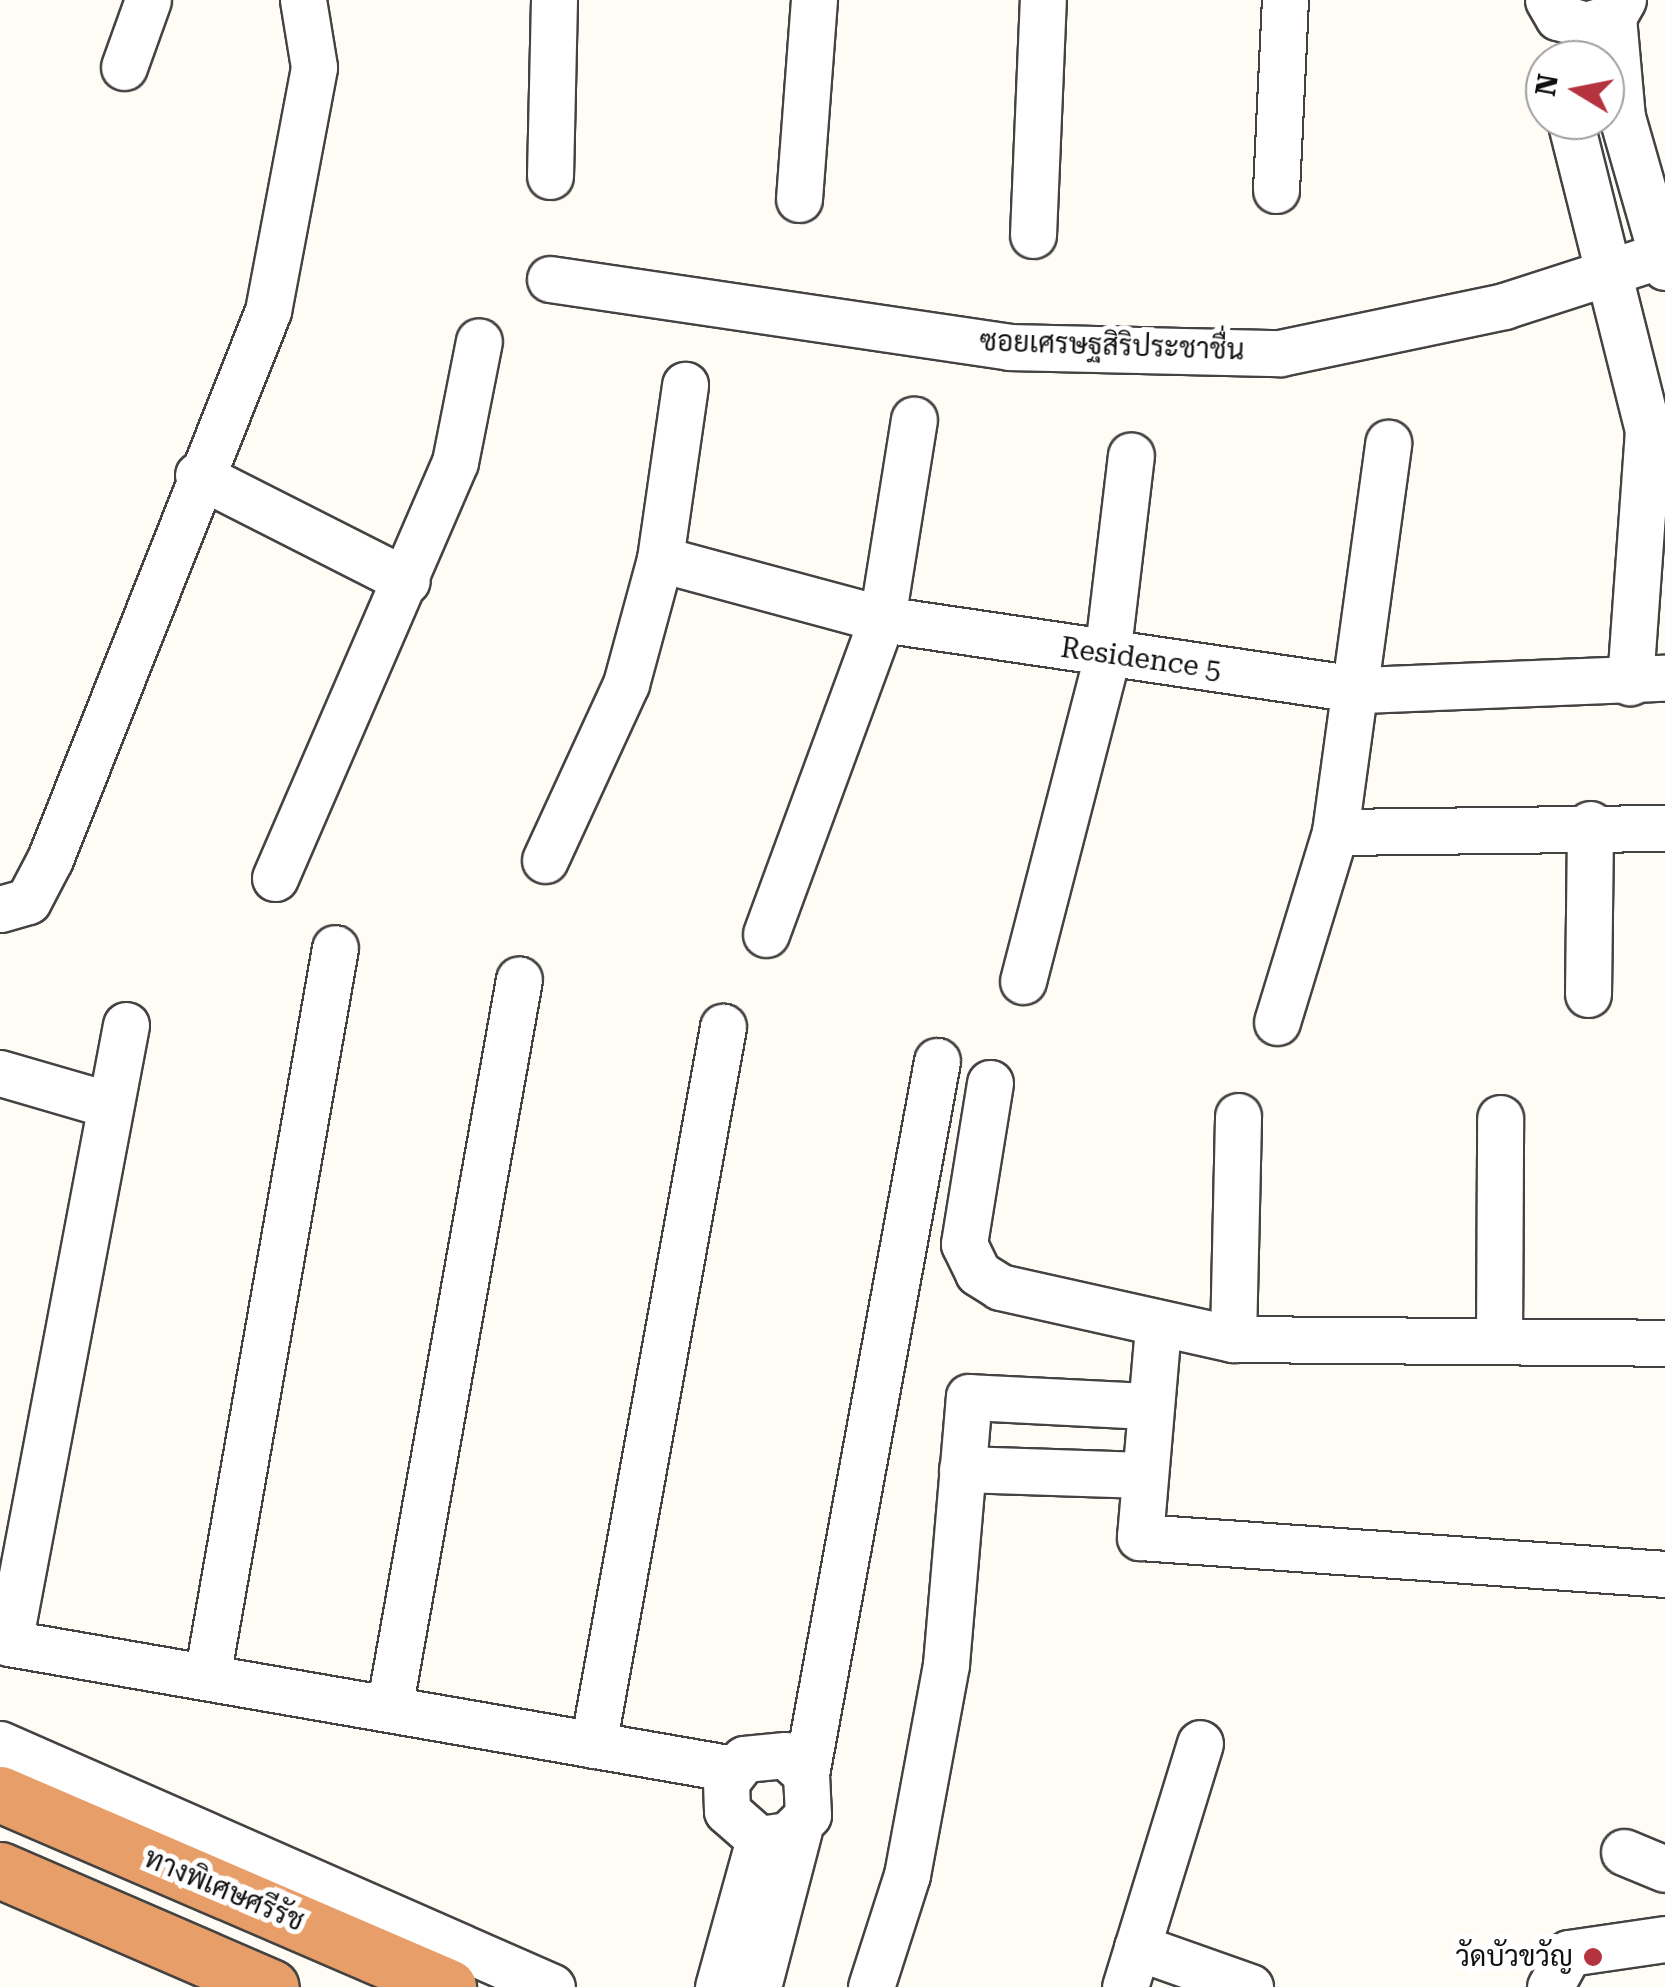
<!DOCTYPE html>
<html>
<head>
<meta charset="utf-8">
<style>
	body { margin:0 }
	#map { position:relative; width:1665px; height:1987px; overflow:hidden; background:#fefcf4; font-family:"Roboto Serif",Sarabun,serif }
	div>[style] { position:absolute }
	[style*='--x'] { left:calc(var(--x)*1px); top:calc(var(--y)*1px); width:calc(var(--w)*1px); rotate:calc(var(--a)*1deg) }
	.roads { filter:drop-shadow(2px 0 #434343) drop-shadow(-2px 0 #434343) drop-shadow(0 2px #434343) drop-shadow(0 -2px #434343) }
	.minor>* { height:45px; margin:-22.5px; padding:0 22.5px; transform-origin:22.5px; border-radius:22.5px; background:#fff }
	.highway>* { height:55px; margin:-27.5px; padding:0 27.5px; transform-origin:27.5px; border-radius:27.5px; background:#e89e68 }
	.dots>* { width:28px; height:28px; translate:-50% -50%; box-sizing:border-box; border:5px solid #fff; border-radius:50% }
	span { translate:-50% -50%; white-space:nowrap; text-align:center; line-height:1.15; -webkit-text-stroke:10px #fff; paint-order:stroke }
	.street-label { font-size:28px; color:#101010 }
	.poi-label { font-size:28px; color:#101010 }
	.right { translate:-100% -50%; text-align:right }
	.north { position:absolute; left:1525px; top:40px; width:100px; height:100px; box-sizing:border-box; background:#fff; border:2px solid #9f9f9f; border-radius:50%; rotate:280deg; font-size:28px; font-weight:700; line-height:40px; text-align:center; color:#101010 }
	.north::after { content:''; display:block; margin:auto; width:35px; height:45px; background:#b5333e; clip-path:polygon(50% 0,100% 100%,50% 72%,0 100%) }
</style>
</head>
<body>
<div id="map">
	<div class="roads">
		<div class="minor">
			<i style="--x:1548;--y:0;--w:20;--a:60"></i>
			<i style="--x:1558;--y:17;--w:29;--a:16"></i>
			<i style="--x:1586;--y:25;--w:28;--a:-17"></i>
			<i style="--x:1613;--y:17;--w:20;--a:-60"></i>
			<i style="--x:1613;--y:17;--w:100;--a:84.9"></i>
			<i style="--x:1622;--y:117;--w:156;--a:74"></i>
			<i style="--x:124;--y:67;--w:71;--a:-70.3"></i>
			<i style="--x:1570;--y:120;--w:320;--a:75.9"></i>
			<i style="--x:1648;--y:430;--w:253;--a:94.1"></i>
			<i style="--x:550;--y:176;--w:176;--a:-88.7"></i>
			<i style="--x:1276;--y:190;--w:190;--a:-87.3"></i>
			<i style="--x:799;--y:199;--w:200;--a:-85.7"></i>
			<i style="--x:1033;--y:235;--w:235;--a:-87.6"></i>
			<i style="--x:550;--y:279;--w:464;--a:8.4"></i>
			<i style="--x:1009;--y:347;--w:271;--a:1.3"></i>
			<i style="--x:1280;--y:353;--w:229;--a:-11.8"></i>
			<i style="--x:1504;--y:306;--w:169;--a:-17.9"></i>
			<i style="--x:198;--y:475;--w:234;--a:26.9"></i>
			<i style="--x:660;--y:559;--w:230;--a:15.1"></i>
			<i style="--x:882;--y:619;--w:483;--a:8.4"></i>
			<i style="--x:1360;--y:690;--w:305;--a:-2.3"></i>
			<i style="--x:1335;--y:832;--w:330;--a:-0.7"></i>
			<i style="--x:545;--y:860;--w:194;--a:-65.3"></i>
			<i style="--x:626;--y:684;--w:130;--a:-74.8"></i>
			<i style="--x:660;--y:559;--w:176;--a:-81.8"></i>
			<i style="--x:275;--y:878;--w:453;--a:-66.6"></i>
			<i style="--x:455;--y:462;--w:123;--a:-78.8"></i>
			<i style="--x:0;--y:909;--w:29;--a:-16"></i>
			<i style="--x:28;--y:901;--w:47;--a:-62.4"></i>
			<i style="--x:50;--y:859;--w:590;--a:-68.31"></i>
			<i style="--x:268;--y:311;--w:248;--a:-79.3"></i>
			<i style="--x:314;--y:67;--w:68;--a:-99.3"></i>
			<i style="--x:766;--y:934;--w:336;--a:-69.8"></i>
			<i style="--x:882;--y:619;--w:202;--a:-80.9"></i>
			<i style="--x:1023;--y:981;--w:336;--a:-75.5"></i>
			<i style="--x:1107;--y:656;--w:202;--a:-83.2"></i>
			<i style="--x:1588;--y:994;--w:170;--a:-89.3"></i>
			<i style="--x:1277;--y:1022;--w:199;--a:-73"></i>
			<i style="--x:1335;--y:832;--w:393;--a:-82.2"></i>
			<i style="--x:126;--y:1025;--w:629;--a:100.72"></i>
			<i style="--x:9;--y:1643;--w:735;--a:9.87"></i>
			<i style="--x:0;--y:1073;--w:115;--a:16.2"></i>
			<i style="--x:990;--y:1083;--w:163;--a:99.2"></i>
			<i style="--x:964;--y:1244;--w:32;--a:64"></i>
			<i style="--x:978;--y:1273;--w:26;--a:32"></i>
			<i style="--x:1000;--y:1287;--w:239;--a:12.6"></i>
			<i style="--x:1233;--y:1339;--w:432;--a:0.5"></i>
			<i style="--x:1158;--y:1327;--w:211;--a:94.9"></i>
			<i style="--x:1140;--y:1537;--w:526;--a:4.03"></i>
			<i style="--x:1233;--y:1339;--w:223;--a:-88.7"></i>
			<i style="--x:1499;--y:1341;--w:223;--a:-89.7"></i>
			<i style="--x:962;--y:1469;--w:182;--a:1.9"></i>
			<i style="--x:207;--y:1677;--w:740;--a:-80.04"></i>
			<i style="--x:389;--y:1709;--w:741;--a:-79.9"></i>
			<i style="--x:0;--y:1744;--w:603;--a:23.76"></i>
			<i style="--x:593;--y:1745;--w:730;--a:-79.74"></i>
			<i style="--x:806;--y:1774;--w:28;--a:-138"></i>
			<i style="--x:785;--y:1755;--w:41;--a:174.4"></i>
			<i style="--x:744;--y:1759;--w:29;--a:128"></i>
			<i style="--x:726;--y:1782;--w:29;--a:88"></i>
			<i style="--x:727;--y:1811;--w:43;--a:41.2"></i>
			<i style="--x:759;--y:1839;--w:29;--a:-8"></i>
			<i style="--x:788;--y:1835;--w:28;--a:-45"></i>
			<i style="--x:808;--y:1815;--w:41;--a:-92.8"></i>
			<i style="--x:806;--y:1774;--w:725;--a:-79.59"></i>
			<i style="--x:1624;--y:1852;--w:44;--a:22.5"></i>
			<i style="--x:1137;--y:1947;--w:120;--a:19.5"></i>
			<i style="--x:718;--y:1987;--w:154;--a:-74.5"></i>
			<i style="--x:758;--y:1987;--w:162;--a:-75.4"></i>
			<i style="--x:871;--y:1987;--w:118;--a:-72.2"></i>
			<i style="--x:907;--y:1875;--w:215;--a:-79.5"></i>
			<i style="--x:946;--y:1664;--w:268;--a:-85.1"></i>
			<i style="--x:969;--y:1397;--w:180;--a:2.9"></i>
			<i style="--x:1125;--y:1987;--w:255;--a:-72.9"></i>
			<i style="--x:1550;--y:1987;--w:39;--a:-61"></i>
			<i style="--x:1569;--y:1953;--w:97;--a:-8.3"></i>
		</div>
		<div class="highway">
			<i style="--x:0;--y:1794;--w:488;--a:23.3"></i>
			<i style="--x:0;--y:1870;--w:295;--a:23.4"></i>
		</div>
	</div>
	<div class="dots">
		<i style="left:1593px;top:1957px;background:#b5333e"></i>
	</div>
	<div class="street-label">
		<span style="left:1112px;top:346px;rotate:2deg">ซอยเศรษฐสิริประชาชื่น</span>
		<span style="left:1141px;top:659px;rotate:8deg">Residence 5</span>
		<span style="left:224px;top:1890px;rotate:23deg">ทางพิเศษศรีรัช</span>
	</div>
	<div class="poi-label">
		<span class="right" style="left:1573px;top:1957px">วัดบัวขวัญ</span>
	</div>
	<div class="north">N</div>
</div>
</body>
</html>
